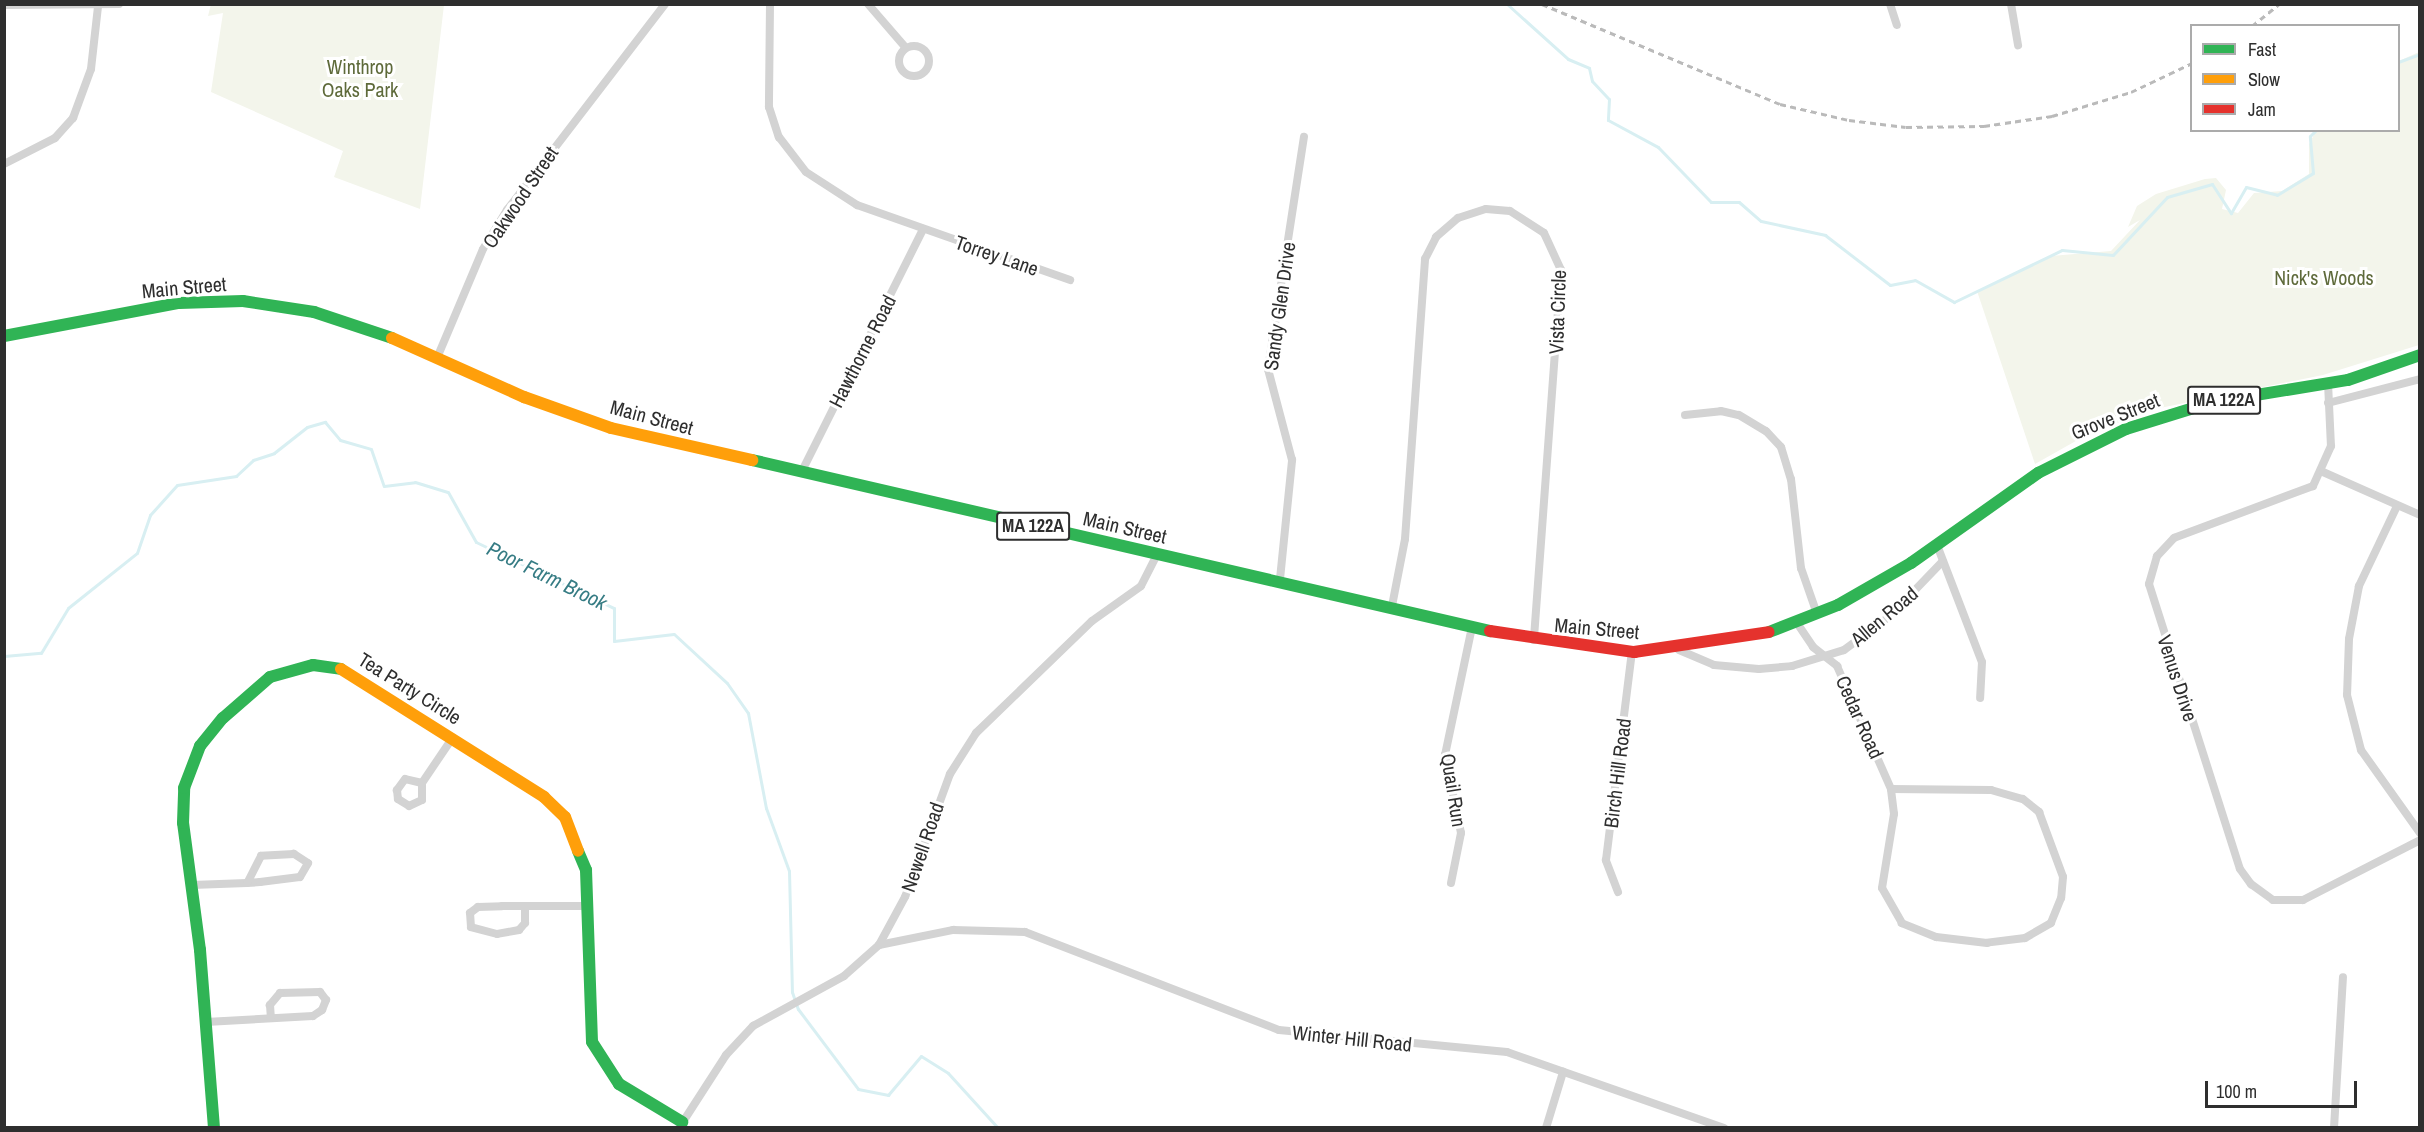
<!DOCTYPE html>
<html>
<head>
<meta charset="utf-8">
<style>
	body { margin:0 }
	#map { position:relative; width:2424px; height:1132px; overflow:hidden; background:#fff; font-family:"Archivo Narrow",sans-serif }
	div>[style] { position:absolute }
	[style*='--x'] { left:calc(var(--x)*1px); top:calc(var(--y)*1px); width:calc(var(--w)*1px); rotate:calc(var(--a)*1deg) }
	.green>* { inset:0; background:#f3f5eb }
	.stream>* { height:3px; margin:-1.5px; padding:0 1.5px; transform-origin:1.5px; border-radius:1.5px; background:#d8eff2 }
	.street>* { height:8px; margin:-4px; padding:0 4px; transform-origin:4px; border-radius:4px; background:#d3d3d3 }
	.street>.ring { margin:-4px; padding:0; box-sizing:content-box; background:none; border:8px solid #d3d3d3; border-radius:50% }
	.fast>* { height:12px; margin:-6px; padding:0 6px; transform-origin:6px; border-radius:6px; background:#30b455 }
	.slow>* { height:12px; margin:-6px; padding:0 6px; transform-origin:6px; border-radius:6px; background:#ff9f0a }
	.jam>* { height:12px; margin:-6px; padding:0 6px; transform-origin:6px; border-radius:6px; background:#e5322d }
	.rail>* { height:3px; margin-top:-1.5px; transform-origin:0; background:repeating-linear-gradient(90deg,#bababa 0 6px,transparent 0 10.5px) }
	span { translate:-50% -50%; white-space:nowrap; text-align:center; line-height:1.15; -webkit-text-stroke:6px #fff; paint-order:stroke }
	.shield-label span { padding:2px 4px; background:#fff; border:2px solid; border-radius:4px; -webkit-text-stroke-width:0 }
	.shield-label { font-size:18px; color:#2e2e2e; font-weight:700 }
	.park-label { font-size:20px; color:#5e6a3a }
	.street-label { font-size:20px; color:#2e2e2e }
	.water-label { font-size:21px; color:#367c84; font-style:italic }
	.frame { position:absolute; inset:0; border:6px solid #2e2e2e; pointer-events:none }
	.legend { position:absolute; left:2190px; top:24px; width:210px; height:108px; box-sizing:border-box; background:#fff; border:2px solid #ababab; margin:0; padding:8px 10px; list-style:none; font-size:18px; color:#2e2e2e }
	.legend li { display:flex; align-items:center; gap:12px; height:30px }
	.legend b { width:30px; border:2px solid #ababab }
	.scale { position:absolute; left:2205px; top:1081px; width:152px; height:27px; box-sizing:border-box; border:3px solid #2e2e2e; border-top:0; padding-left:8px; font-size:18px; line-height:21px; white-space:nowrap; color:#2e2e2e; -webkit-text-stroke:4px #fff; paint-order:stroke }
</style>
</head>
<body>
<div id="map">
	<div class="green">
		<i style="clip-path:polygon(211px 4px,444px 5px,420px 209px,334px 177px,343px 151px,211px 92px,223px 13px,208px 16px)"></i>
		<i style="clip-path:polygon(2419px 52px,2419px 345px,2323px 375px,2155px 409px,2090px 433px,2035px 464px,1977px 291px,2051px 256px,2111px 251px,2140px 220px,2128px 227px,2137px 206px,2156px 194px,2205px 179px,2216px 178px,2226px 190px,2222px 209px,2238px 213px,2254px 193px,2282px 191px,2309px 174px,2309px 144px,2316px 131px,2398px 130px,2399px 61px)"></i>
	</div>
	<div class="stream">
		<i style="--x:1507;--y:4;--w:82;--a:42"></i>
		<i style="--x:1568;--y:59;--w:23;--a:23"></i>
		<i style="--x:1589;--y:68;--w:13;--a:77"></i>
		<i style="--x:1592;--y:81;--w:25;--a:47"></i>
		<i style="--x:1609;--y:99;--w:21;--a:93"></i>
		<i style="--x:1608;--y:120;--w:57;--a:28.4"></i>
		<i style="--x:1658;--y:147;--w:76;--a:46.1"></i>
		<i style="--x:1711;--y:202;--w:28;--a:0"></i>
		<i style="--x:1739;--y:202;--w:29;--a:41"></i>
		<i style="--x:1761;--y:221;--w:66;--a:12.3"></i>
		<i style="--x:1825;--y:235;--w:82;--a:37.6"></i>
		<i style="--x:1890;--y:285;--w:25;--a:-11"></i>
		<i style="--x:1915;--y:280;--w:45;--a:29.4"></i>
		<i style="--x:1954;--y:302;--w:120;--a:-25.7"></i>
		<i style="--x:2062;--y:250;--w:51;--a:5.6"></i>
		<i style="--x:2113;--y:255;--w:79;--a:-47"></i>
		<i style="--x:2167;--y:197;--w:47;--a:-16.1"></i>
		<i style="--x:2212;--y:184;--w:35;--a:57"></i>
		<i style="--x:2231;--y:213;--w:30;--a:-60"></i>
		<i style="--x:2246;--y:187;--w:32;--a:14"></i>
		<i style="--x:2277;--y:195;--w:42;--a:-31.4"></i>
		<i style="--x:2313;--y:173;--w:37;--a:-95"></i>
		<i style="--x:2310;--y:136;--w:8;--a:-45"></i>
		<i style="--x:2398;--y:62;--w:23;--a:-20"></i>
		<i style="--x:4;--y:656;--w:37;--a:-5"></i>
		<i style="--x:41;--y:653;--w:52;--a:-59"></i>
		<i style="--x:68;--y:608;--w:88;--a:-38.6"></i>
		<i style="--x:137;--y:553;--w:40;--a:-71.1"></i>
		<i style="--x:150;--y:515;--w:40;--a:-48"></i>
		<i style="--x:177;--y:485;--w:60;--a:-8.7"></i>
		<i style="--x:236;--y:476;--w:23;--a:-43"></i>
		<i style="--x:253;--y:460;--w:22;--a:-18"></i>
		<i style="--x:274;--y:453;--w:42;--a:-38.2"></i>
		<i style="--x:307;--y:427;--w:19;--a:-16"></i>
		<i style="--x:325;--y:422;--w:23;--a:50"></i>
		<i style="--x:340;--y:440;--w:32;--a:16"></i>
		<i style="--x:371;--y:449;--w:39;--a:71"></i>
		<i style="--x:384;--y:486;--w:31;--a:-7"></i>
		<i style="--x:415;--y:482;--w:34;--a:17"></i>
		<i style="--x:448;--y:492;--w:57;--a:60.8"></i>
		<i style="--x:476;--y:542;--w:153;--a:25.6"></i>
		<i style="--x:614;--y:608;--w:33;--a:90"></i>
		<i style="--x:614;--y:641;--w:60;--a:-6.7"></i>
		<i style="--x:674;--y:634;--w:72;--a:42.8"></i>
		<i style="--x:727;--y:683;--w:37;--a:55"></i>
		<i style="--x:748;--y:713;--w:97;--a:79.3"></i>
		<i style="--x:766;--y:808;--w:67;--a:69.9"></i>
		<i style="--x:789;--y:871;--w:121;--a:88.6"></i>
		<i style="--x:792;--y:992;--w:18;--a:71"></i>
		<i style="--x:798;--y:1009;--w:100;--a:53.1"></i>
		<i style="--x:858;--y:1089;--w:31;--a:11"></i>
		<i style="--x:888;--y:1095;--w:51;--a:-49.8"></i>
		<i style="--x:921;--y:1056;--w:32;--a:32"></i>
		<i style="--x:948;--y:1073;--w:74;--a:47.7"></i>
	</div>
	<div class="street">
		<i style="--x:770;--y:4;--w:103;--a:90.6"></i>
		<i style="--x:769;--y:107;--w:32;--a:72"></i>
		<i style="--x:779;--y:137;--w:44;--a:52.4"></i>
		<i style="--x:806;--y:172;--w:61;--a:32.9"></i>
		<i style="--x:857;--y:205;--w:226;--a:19.4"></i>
		<i style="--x:868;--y:4;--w:58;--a:49.2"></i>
		<i style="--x:1890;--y:4;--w:22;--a:72"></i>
		<i style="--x:2011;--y:4;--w:42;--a:80.3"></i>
		<i style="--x:4;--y:5;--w:115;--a:-0.5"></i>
		<i class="ring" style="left:899px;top:46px;width:22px;height:22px"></i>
		<i style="--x:4;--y:164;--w:57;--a:-27"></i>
		<i style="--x:55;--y:138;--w:27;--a:-48"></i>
		<i style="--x:73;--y:118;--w:52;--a:-69.8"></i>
		<i style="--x:91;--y:69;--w:62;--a:-83.6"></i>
		<i style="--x:437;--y:358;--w:118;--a:-67.1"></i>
		<i style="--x:483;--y:249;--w:46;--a:-58.4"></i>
		<i style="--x:507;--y:210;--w:260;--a:-52.5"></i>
		<i style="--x:2328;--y:383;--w:63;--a:87.3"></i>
		<i style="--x:2331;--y:446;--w:44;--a:114.2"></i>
		<i style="--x:2313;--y:486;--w:148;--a:159.5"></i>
		<i style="--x:2174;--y:538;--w:25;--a:133"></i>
		<i style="--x:2157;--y:556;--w:29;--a:106"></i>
		<i style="--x:2149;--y:584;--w:299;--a:72.3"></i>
		<i style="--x:2240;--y:869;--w:19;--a:54"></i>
		<i style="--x:2251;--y:884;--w:27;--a:36"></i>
		<i style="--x:2273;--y:900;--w:30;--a:0"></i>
		<i style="--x:2303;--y:900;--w:131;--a:-27.1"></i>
		<i style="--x:2328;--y:403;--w:95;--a:-14.6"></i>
		<i style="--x:1685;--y:415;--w:36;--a:-6"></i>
		<i style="--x:1721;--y:411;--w:18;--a:13"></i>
		<i style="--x:1739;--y:415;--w:31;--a:31"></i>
		<i style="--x:1766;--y:431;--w:22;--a:47"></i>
		<i style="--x:1781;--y:447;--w:34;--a:73"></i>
		<i style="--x:1791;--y:479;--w:90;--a:83.6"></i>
		<i style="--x:1801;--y:568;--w:49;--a:70.8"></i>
		<i style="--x:2323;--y:472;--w:106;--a:23.9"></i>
		<i style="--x:801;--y:473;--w:273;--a:-63.4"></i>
		<i style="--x:2397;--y:506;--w:89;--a:115.4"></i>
		<i style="--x:2359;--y:586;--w:54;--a:100.7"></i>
		<i style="--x:2349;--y:639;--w:56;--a:92"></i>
		<i style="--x:2347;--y:695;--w:57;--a:75.7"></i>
		<i style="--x:2361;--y:750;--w:102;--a:54.6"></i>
		<i style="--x:1937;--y:545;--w:125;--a:69"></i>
		<i style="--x:1982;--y:662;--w:36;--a:93"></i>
		<i style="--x:1280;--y:579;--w:120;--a:-84.2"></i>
		<i style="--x:1292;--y:460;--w:94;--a:-104.8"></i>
		<i style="--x:1268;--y:369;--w:235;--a:-81.2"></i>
		<i style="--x:1392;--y:606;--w:68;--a:-79"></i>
		<i style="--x:1405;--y:539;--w:281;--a:-85.9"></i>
		<i style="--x:1425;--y:259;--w:25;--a:-63"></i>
		<i style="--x:1436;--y:237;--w:29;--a:-41"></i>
		<i style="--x:1458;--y:218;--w:29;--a:-18"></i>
		<i style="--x:1486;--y:209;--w:24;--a:5"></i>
		<i style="--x:1510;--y:211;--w:40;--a:32.9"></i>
		<i style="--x:1544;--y:233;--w:41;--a:65.3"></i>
		<i style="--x:1561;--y:270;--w:371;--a:94.2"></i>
		<i style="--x:1797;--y:623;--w:29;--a:56"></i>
		<i style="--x:1813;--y:647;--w:31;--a:38"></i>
		<i style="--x:1837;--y:666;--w:134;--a:66.3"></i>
		<i style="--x:1891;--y:789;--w:100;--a:0.6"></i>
		<i style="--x:1991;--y:790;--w:33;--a:16"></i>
		<i style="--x:2023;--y:799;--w:21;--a:39"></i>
		<i style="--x:2039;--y:812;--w:69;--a:69.7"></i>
		<i style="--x:2063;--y:877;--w:21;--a:95"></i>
		<i style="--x:2061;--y:898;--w:27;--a:112"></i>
		<i style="--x:2051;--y:923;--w:30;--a:150"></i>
		<i style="--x:2025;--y:938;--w:38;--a:173"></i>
		<i style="--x:1987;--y:943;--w:51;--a:-173.3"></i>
		<i style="--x:1936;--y:937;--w:37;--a:-158"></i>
		<i style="--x:1902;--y:923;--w:40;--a:-119.7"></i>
		<i style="--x:1882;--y:888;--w:75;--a:-80.8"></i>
		<i style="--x:1894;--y:814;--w:25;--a:-97"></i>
		<i style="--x:1679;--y:650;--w:38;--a:23"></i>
		<i style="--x:1714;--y:665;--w:45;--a:5.1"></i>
		<i style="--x:1759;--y:669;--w:33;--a:-5"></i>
		<i style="--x:1792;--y:666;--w:54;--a:-17.1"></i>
		<i style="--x:1844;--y:650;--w:57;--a:-36.5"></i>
		<i style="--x:1890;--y:616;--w:76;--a:-46.1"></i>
		<i style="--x:422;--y:783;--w:17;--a:-167"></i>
		<i style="--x:405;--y:779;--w:14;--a:126"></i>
		<i style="--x:397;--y:790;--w:9;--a:84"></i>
		<i style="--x:398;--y:799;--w:13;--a:32"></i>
		<i style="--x:409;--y:806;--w:14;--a:-25"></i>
		<i style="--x:422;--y:800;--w:17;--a:-90"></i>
		<i style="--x:422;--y:783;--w:55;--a:-56"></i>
		<i style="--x:1451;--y:883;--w:51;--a:-78.7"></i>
		<i style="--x:1461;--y:833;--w:80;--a:-101.6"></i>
		<i style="--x:1445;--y:755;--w:131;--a:-78.1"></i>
		<i style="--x:192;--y:885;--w:55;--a:-2.1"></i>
		<i style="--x:247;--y:883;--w:13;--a:-4"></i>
		<i style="--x:260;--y:882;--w:40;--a:-7.1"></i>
		<i style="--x:300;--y:877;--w:16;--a:-60"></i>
		<i style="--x:308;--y:863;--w:17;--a:-147"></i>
		<i style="--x:294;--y:854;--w:33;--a:177"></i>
		<i style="--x:261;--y:856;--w:30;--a:117"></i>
		<i style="--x:1618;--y:892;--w:34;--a:-111"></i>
		<i style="--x:1606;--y:860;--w:210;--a:-82.9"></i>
		<i style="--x:525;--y:906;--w:17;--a:90"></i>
		<i style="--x:525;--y:923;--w:9;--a:131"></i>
		<i style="--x:519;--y:930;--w:22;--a:170"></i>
		<i style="--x:497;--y:934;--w:27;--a:-165"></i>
		<i style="--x:471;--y:927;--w:14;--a:-94"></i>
		<i style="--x:470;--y:913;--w:10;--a:-37"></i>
		<i style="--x:478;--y:907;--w:24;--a:-2"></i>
		<i style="--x:502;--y:906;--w:84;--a:0"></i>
		<i style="--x:879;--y:945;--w:76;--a:-11.5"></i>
		<i style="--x:953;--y:930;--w:72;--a:1.6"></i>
		<i style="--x:1025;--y:932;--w:272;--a:21.1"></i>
		<i style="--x:1279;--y:1030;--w:229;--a:5.5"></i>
		<i style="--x:1507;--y:1052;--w:230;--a:19.3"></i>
		<i style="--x:206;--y:1022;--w:107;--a:-3.2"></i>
		<i style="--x:313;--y:1016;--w:11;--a:-34"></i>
		<i style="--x:322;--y:1010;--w:11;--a:-68"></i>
		<i style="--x:326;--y:1000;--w:10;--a:-127"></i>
		<i style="--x:320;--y:992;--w:40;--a:178.6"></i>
		<i style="--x:280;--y:993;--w:16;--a:130"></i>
		<i style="--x:270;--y:1005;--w:13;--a:86"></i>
		<i style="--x:679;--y:1128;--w:87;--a:-57.2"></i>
		<i style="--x:726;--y:1055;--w:40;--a:-47"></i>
		<i style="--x:753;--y:1026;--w:104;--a:-28.8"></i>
		<i style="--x:844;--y:976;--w:47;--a:-41.5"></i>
		<i style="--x:879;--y:945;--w:55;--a:-61.6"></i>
		<i style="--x:905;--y:897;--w:131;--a:-69.9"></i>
		<i style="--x:950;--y:774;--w:49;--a:-57.6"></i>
		<i style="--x:976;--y:733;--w:161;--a:-44"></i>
		<i style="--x:1092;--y:621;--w:60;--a:-35.5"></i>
		<i style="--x:1141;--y:586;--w:36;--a:-63"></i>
		<i style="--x:1546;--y:1128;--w:59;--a:-73.1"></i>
		<i style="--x:2334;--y:1128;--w:151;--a:-86.6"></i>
	</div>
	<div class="fast">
		<i style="--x:4;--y:336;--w:178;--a:-10.7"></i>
		<i style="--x:179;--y:303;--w:64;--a:-1.8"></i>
		<i style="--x:243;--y:301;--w:72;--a:8.8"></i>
		<i style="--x:314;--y:312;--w:82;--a:18.4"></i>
		<i style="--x:752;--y:460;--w:758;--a:13.05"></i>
		<i style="--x:1769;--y:632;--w:74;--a:-21.4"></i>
		<i style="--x:1838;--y:605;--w:84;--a:-29.9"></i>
		<i style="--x:1911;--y:563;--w:156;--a:-35.3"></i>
		<i style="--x:2038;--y:473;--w:98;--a:-26.6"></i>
		<i style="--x:2126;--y:429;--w:91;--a:-17.2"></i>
		<i style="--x:2213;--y:402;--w:137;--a:-9.3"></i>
		<i style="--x:2348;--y:380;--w:76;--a:-19.1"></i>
		<i style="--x:578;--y:851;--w:21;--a:67"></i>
		<i style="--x:586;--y:870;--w:172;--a:88"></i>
		<i style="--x:592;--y:1042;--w:50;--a:57.3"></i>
		<i style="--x:619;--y:1084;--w:74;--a:31.1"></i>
		<i style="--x:214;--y:1128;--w:179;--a:-94.5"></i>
		<i style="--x:200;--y:950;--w:128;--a:-97.6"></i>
		<i style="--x:183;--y:823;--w:35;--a:-88"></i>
		<i style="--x:184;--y:788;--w:45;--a:-69.1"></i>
		<i style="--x:200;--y:746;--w:36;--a:-51"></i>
		<i style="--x:223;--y:718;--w:62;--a:-41.1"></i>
		<i style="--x:270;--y:677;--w:45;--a:-15.6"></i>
		<i style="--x:313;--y:665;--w:28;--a:8"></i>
	</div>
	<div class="slow">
		<i style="--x:392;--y:338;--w:145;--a:24.1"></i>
		<i style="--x:524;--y:397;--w:92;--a:19.6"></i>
		<i style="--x:611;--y:428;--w:145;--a:12.8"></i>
		<i style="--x:341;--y:669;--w:240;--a:32.2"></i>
		<i style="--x:544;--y:797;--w:29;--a:44"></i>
		<i style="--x:565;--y:817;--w:36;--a:69"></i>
	</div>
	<div class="jam">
		<i style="--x:1490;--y:631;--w:146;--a:8.3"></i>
		<i style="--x:1634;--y:652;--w:136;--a:-8.4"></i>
	</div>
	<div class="rail">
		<i style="--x:1542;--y:4;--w:258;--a:22.8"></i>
		<i style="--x:1780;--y:104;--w:71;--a:13.1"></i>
		<i style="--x:1849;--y:120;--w:57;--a:7"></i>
		<i style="--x:1906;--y:127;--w:78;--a:-0.7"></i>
		<i style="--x:1984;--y:126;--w:69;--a:-8.4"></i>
		<i style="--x:2052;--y:116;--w:83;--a:-16.9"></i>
		<i style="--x:2131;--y:92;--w:68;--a:-25.4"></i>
		<i style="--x:2252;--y:26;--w:35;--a:-39"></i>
	</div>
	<div class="shield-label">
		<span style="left:2224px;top:400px">MA 122A</span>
		<span style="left:1033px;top:526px">MA 122A</span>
	</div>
	<div class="park-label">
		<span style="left:360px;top:78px">Winthrop<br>Oaks Park</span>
		<span style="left:2324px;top:277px">Nick's Woods</span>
	</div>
	<div class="street-label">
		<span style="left:520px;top:197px;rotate:-56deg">Oakwood Street</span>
		<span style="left:997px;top:255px;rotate:19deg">Torrey Lane</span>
		<span style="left:184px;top:287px;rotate:-5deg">Main Street</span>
		<span style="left:1279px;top:306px;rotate:-82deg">Sandy Glen Drive</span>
		<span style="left:1557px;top:312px;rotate:-88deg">Vista Circle</span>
		<span style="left:862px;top:351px;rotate:-63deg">Hawthorne Road</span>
		<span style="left:2115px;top:416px;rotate:-22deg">Grove Street</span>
		<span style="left:652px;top:417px;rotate:15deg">Main Street</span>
		<span style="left:1125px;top:527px;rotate:13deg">Main Street</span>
		<span style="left:1884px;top:616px;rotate:-40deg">Allen Road</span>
		<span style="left:1597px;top:628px;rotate:5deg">Main Street</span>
		<span style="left:2178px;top:678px;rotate:72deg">Venus Drive</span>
		<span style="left:410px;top:688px;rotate:32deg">Tea Party Circle</span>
		<span style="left:1860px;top:717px;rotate:66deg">Cedar Road</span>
		<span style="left:1617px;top:773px;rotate:-83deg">Birch Hill Road</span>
		<span style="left:1454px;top:790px;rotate:81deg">Quail Run</span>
		<span style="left:922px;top:847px;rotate:-71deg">Newell Road</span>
		<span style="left:1352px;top:1038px;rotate:6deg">Winter Hill Road</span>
	</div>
	<div class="water-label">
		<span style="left:547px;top:576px;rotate:26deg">Poor Farm Brook</span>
	</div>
	<div class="frame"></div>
	<ul class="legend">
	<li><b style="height:8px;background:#30b455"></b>Fast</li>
	<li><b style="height:8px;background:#ff9f0a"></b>Slow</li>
	<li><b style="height:8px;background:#e5322d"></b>Jam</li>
	</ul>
	<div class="scale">100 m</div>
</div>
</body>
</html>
